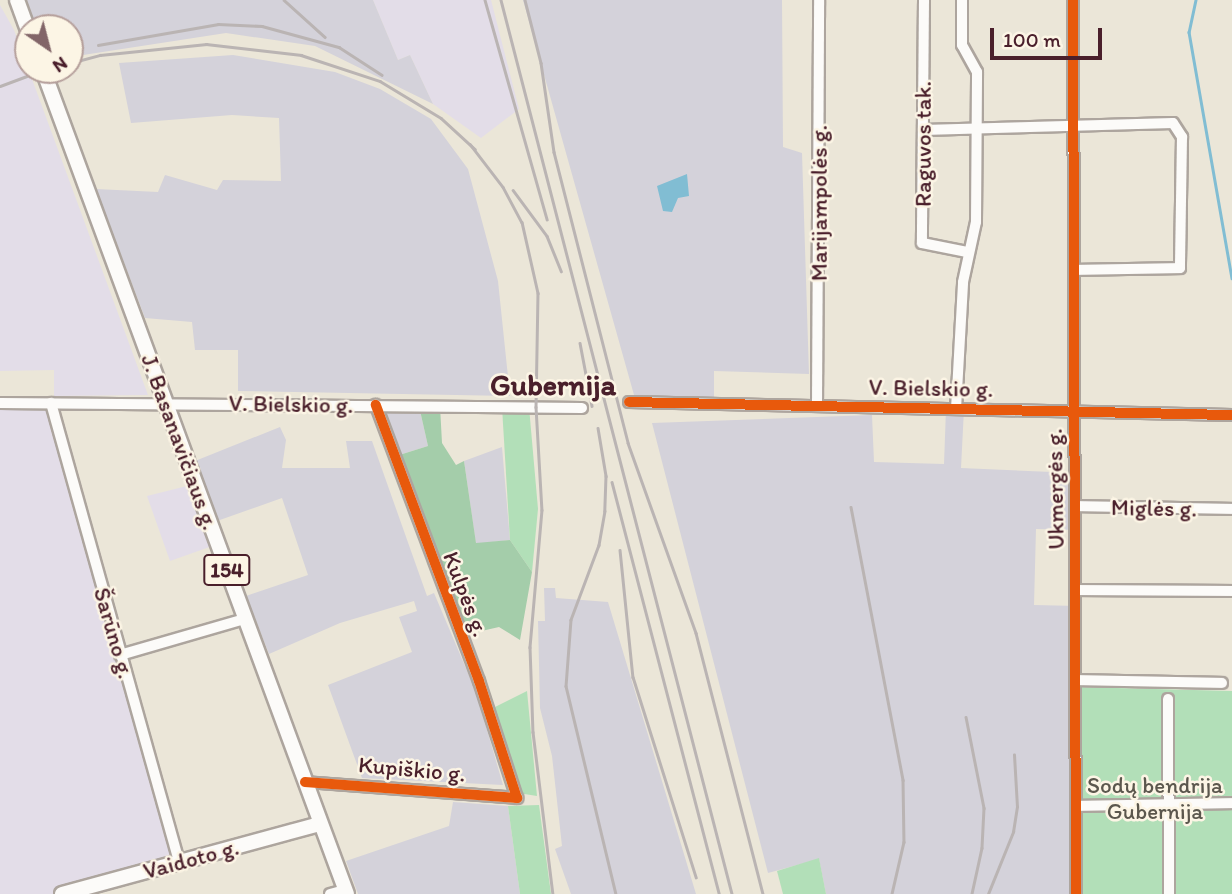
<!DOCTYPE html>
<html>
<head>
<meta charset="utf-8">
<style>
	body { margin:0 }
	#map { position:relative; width:1232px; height:894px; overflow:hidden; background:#ebe6d8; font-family:Itim,sans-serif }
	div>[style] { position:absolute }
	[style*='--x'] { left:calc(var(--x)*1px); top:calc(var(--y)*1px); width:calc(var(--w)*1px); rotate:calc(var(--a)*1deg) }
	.built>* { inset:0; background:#e3dde8 }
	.industrial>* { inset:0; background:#d4d2da }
	.green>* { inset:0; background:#b2dfb8 }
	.forest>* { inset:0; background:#a4cdaa }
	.water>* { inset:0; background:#81bdd3 }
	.stream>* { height:2.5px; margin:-1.25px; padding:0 1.25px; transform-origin:1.25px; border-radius:1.25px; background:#81bdd3 }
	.roads { filter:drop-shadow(2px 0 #ada59e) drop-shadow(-2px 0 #ada59e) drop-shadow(0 2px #ada59e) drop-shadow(0 -2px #ada59e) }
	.minor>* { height:10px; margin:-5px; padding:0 5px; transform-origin:5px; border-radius:5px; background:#fcfbf9 }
	.major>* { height:14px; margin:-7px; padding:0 7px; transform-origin:7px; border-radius:7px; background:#fcfbf9 }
	.rail>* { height:2.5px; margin:-1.25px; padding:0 1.25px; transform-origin:1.25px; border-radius:1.25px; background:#bab4b3 }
	.cycleway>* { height:10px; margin:-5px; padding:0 5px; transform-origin:5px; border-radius:5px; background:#e8590c }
	span { translate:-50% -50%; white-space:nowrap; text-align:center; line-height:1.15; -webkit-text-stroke:5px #fcf5e5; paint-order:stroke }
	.shield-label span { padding:2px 5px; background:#fcf5e5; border:2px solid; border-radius:5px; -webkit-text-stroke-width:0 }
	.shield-label { font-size:21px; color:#4a1f2b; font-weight:700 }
	.street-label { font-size:23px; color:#4a1f2b }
	.park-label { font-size:23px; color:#5b574d }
	.district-label { font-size:30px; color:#4a1f2b; font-weight:700 }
	.north { position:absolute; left:14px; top:14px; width:70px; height:70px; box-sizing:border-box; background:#fcf5e5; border:2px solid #b59f9b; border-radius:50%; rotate:145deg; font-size:19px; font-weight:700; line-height:28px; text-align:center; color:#4a1f2b }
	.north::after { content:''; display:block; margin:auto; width:24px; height:32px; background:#826568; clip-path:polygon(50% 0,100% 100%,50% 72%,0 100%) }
	.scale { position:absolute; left:990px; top:28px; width:112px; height:32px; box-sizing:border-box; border:4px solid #4a1f2b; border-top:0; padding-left:9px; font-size:21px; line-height:24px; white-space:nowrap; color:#4a1f2b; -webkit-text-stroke:5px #fcf5e5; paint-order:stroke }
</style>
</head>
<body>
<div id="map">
	<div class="built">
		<i style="clip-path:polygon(373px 0,491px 0,519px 109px,481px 138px,433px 104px,410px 55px,398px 60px)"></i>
		<i style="clip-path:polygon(0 5px,14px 30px,148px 395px,54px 396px,54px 370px,0 371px)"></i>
		<i style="clip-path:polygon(0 403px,51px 403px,179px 862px,62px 894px,0 894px)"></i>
		<i style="clip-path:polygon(195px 484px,218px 544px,170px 561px,147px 496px)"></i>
	</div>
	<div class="industrial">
		<i style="clip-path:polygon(22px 0,373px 0,398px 60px,410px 55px,433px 104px,315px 46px,226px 33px,70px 57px,70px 28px,33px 28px)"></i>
		<i style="clip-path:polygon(523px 0,782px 0,783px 147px,802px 153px,809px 374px,714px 371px,714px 404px,636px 402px)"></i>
		<i style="clip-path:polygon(233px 55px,335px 72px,380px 89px,431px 119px,468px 169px,498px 281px,510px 396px,238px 391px,238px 350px,195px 350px,192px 322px,145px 318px,96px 189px,158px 192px,165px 175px,217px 190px,223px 180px,281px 181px,279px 118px,232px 115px,131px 123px,119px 63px)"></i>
		<i style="clip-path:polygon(376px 405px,419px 406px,428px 446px,393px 457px)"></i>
		<i style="clip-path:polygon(946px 409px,964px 409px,961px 468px,1076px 473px,1077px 530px,1036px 529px,1034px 605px,1078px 606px,1076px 894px,826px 894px,819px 859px,768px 873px,652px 423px,872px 415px,874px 462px,944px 464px)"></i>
		<i style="clip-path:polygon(280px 427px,286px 440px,282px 468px,350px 468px,346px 441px,372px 441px,427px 596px,434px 593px,476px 692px,503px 785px,362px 778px,328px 685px,412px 652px,399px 617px,417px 611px,414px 601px,340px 623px,269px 654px,246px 596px,308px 575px,282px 498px,217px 521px,195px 461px)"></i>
		<i style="clip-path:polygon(502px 447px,510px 540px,476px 544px,464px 461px)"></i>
		<i style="clip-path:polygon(544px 588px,555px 588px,556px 598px,608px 602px,696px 894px,571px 894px,555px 849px,562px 846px,552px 756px,540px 708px,538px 621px,545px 621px)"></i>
		<i style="clip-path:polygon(453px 802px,508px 806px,520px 894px,358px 894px,346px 861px,449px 826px)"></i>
	</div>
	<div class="green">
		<i style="clip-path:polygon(502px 407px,529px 407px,538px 509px,532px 572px,510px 540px)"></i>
		<i style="clip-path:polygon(1078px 687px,1232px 691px,1232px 894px,1076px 894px)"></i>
		<i style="clip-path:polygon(527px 691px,537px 796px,518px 793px,491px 709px)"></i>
		<i style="clip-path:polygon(539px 805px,551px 894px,520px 894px,508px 806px)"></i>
		<i style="clip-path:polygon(819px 858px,826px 894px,783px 894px,777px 871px)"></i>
	</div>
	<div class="forest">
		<i style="clip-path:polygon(419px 406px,440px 406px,442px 443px,456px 465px,464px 461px,476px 543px,510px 540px,532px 572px,520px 640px,499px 627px,464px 635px,393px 457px,428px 446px)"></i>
	</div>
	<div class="water">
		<i style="clip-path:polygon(687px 174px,689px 196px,678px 198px,672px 212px,663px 211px,657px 186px)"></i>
	</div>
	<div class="stream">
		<i style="--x:1196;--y:0;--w:33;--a:102"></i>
		<i style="--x:1189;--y:32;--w:250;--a:80.1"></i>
	</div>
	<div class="roads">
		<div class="minor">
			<i style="--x:924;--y:0;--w:243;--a:90.5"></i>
			<i style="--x:922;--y:243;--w:46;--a:11.3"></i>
			<i style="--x:1073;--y:0;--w:894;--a:89.81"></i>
			<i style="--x:923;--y:130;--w:250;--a:-1.6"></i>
			<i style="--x:1173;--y:123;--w:17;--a:57"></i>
			<i style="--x:1182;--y:137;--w:131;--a:90.9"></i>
			<i style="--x:1180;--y:268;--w:105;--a:178.9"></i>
			<i style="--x:629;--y:402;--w:603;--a:1.24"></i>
			<i style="--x:0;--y:403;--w:582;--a:0.49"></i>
			<i style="--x:51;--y:403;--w:477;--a:74.4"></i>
			<i style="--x:817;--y:406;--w:406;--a:-89.7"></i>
			<i style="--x:956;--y:409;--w:127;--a:-86.8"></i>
			<i style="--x:963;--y:282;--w:61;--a:-77.8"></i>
			<i style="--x:976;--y:222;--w:150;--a:-89.6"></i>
			<i style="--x:977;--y:72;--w:31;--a:-119"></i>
			<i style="--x:962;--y:45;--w:45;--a:-90"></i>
			<i style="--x:1076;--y:506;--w:156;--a:1.1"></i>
			<i style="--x:1077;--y:590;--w:155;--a:0.4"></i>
			<i style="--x:120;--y:655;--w:130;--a:-16.1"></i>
			<i style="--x:1078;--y:680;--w:144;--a:1.2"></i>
			<i style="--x:1168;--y:699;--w:195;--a:89.7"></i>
			<i style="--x:305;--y:782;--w:213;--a:4.3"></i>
			<i style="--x:517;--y:798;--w:123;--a:-108"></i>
			<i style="--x:479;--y:681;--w:295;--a:-110.5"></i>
			<i style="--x:1077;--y:806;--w:155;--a:-1.1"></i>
			<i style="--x:330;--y:894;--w:16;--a:-15"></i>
		</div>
		<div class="major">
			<i style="--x:17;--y:0;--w:33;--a:70"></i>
			<i style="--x:43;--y:70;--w:878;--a:69.75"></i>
			<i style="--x:62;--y:894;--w:267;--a:-15.2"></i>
		</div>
	</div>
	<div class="rail">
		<i style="--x:284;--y:0;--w:55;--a:42.1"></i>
		<i style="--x:485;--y:0;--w:228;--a:74.2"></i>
		<i style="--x:501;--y:0;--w:923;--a:75.51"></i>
		<i style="--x:525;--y:0;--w:65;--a:75.7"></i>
		<i style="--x:541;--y:63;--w:90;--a:81.7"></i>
		<i style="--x:554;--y:152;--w:300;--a:75.7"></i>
		<i style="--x:628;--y:443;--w:202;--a:70.3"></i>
		<i style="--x:696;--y:633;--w:269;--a:75.6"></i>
		<i style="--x:98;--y:45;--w:122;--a:-9.9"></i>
		<i style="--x:218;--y:24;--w:44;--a:2.6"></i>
		<i style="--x:262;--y:26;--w:80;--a:15.3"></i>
		<i style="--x:339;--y:47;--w:51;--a:33.1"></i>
		<i style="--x:70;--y:63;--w:31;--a:-15"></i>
		<i style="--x:100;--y:55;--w:107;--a:-5.9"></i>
		<i style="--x:206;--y:44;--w:96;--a:6.6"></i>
		<i style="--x:301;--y:55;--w:83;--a:18.2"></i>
		<i style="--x:380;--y:81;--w:71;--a:31.2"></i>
		<i style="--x:441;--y:118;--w:46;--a:42.4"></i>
		<i style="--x:0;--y:86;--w:46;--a:-20.4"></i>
		<i style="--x:470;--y:144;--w:54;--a:52.5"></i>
		<i style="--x:503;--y:187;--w:40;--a:62"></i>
		<i style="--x:522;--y:222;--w:73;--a:77.3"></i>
		<i style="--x:538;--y:293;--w:114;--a:91"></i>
		<i style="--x:536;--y:407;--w:103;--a:86.7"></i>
		<i style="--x:542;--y:510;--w:138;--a:95"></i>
		<i style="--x:530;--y:647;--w:85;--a:88"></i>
		<i style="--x:533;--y:732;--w:163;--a:83"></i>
		<i style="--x:513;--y:190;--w:57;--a:53.5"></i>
		<i style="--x:547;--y:236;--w:38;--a:68"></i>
		<i style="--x:580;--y:343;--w:64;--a:79.2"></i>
		<i style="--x:598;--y:428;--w:49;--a:80.5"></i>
		<i style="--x:606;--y:476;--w:35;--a:92"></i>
		<i style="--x:605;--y:511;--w:35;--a:100"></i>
		<i style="--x:599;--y:545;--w:80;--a:110.5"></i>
		<i style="--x:571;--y:620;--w:66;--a:94.3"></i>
		<i style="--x:566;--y:686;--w:214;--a:76.5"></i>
		<i style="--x:612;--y:482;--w:426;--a:75.4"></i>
		<i style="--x:851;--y:507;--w:278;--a:79.2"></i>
		<i style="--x:903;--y:780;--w:62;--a:89.1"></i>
		<i style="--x:904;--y:842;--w:53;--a:103"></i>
		<i style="--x:620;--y:550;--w:128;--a:84.2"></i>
		<i style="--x:633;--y:677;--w:210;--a:72.5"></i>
		<i style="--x:966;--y:717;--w:93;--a:78.8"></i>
		<i style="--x:984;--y:808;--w:40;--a:92.9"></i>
		<i style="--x:982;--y:848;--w:47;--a:102.3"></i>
		<i style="--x:988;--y:894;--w:67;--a:-68"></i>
		<i style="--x:1013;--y:832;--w:25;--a:-81"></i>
		<i style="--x:1017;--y:807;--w:52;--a:-93.3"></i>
	</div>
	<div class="cycleway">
		<i style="--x:1073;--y:0;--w:894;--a:89.81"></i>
		<i style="--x:629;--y:402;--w:603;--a:1.24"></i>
		<i style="--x:305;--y:782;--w:213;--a:4.3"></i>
		<i style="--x:517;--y:798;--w:123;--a:-108"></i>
		<i style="--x:479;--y:681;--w:295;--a:-110.5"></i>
	</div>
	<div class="shield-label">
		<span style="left:227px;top:570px">154</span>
	</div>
	<div class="street-label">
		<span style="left:923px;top:144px;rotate:-90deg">Raguvos tak.</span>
		<span style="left:819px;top:203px;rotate:-90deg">Marijampolės g.</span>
		<span style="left:931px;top:388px;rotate:1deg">V. Bielskio g.</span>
		<span style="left:291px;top:404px;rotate:1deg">V. Bielskio g.</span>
		<span style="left:180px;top:442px;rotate:70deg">J. Basanavičiaus g.</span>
		<span style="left:1055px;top:489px;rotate:-91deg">Ukmergės g.</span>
		<span style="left:1154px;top:508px;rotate:1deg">Miglės g.</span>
		<span style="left:466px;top:594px;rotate:69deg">Kulpės g.</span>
		<span style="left:114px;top:633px;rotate:74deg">Šarūno g.</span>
		<span style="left:412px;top:769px;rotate:5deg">Kupiškio g.</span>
		<span style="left:191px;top:859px;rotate:-15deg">Vaidoto g.</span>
	</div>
	<div class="park-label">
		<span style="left:1155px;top:798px">Sodų bendrija<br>Gubernija</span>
	</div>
	<div class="district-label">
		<span style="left:553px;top:385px">Gubernija</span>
	</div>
	<div class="north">N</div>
	<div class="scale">100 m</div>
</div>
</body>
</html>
